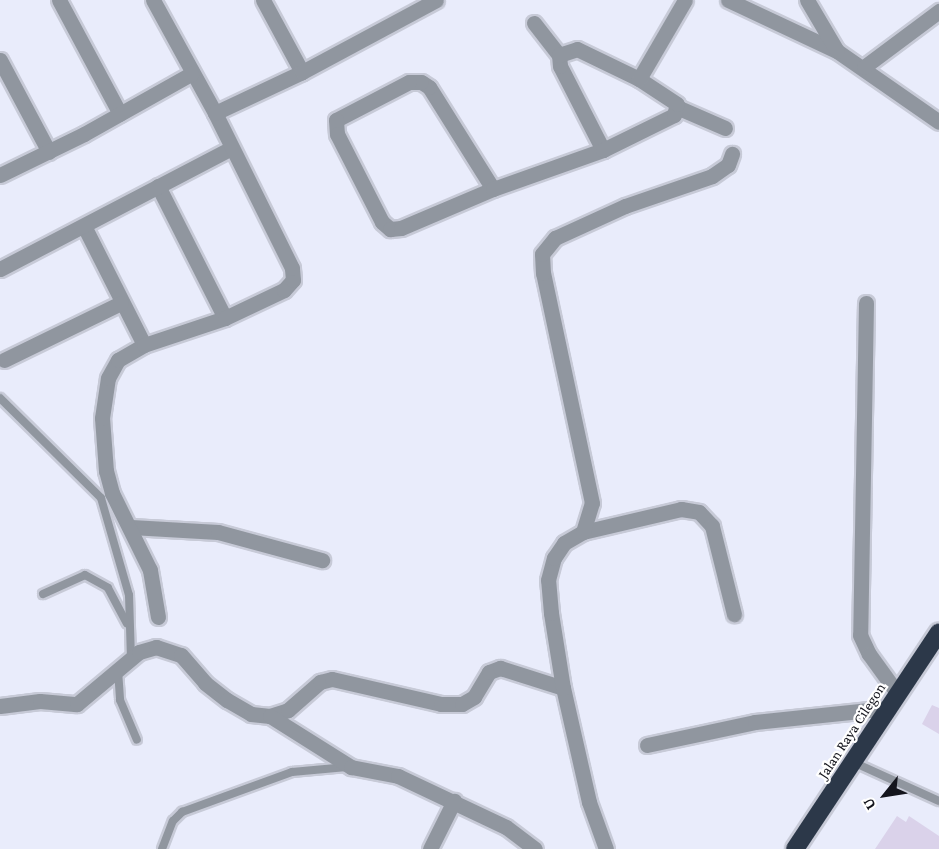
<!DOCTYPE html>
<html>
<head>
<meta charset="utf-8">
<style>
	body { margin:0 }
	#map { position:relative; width:939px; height:849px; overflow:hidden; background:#e9ecfb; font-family:"Crimson Pro",serif }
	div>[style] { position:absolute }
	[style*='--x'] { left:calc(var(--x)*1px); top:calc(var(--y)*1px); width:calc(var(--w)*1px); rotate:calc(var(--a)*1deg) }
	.building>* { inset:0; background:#dad2ea }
	.roads { filter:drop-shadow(2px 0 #c7cad7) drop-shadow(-2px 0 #c7cad7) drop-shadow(0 2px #c7cad7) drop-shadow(0 -2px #c7cad7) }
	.lane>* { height:8px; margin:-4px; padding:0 4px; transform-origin:4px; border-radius:4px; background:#90969f }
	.street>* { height:15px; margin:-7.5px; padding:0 7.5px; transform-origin:7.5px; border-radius:7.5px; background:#90969f }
	.highway>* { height:18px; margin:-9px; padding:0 9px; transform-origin:9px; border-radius:9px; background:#2c3849 }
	span { translate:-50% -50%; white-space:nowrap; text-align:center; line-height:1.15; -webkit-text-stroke:4.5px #fff; paint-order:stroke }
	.street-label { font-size:15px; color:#14151d }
	.north { position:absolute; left:855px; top:765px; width:60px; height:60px; -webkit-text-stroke:4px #fff; paint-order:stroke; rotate:240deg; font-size:16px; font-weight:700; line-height:24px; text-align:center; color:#14151d }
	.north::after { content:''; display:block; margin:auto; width:21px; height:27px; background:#14151d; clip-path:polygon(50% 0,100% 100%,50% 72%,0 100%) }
</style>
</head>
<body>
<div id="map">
	<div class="building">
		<i style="clip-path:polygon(932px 705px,939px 708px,939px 734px,922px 724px)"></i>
		<i style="clip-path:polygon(897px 816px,906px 822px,909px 816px,939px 836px,939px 849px,875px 849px)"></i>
	</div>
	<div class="roads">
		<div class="lane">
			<i style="--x:0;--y:398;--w:142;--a:44.7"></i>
			<i style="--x:101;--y:498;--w:101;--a:73.9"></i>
			<i style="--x:129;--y:595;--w:62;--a:88.2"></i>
			<i style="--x:43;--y:594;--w:46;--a:-24.3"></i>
			<i style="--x:85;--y:575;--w:26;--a:29"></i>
			<i style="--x:108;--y:588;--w:40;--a:62"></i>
			<i style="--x:118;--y:670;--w:30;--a:86"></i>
			<i style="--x:120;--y:700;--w:43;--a:67"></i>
			<i style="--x:853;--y:762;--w:94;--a:24.4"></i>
			<i style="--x:162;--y:849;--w:30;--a:-69"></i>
			<i style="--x:173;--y:821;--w:13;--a:-45"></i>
			<i style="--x:182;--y:812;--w:117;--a:-20"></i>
			<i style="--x:292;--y:772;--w:55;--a:-5.2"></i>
		</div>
		<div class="street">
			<i style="--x:59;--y:0;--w:129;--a:61.8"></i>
			<i style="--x:153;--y:0;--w:129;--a:61.2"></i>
			<i style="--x:263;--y:0;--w:82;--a:61.6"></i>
			<i style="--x:728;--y:0;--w:120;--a:25.1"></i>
			<i style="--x:837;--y:51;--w:124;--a:34.8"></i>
			<i style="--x:807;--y:0;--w:59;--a:59.5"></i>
			<i style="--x:534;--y:23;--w:41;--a:52"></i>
			<i style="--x:0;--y:60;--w:104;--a:62"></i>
			<i style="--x:864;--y:67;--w:94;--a:-36.7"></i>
			<i style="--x:679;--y:108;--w:50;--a:23.5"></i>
			<i style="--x:603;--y:150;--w:94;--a:-117.1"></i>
			<i style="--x:560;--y:66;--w:11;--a:-95"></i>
			<i style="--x:559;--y:55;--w:19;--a:-18"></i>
			<i style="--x:577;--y:49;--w:69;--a:25.8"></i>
			<i style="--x:0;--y:175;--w:93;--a:-26"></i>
			<i style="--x:84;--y:134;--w:123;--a:-29.3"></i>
			<i style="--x:158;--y:186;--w:148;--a:63.1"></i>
			<i style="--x:493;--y:189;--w:120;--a:-122.1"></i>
			<i style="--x:429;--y:87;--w:9;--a:-148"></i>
			<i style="--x:421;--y:82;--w:12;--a:180"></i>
			<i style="--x:409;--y:82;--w:82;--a:152.5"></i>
			<i style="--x:336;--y:120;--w:14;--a:86"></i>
			<i style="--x:337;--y:134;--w:99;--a:62.9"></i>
			<i style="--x:382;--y:222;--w:11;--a:41"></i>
			<i style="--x:390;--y:229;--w:11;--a:-5"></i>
			<i style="--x:401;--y:228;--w:100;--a:-23"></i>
			<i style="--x:493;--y:189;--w:117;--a:-19.5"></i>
			<i style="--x:603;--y:150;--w:79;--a:-26.2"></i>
			<i style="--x:674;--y:115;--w:11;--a:-75"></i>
			<i style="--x:677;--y:104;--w:45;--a:-146.7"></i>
			<i style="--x:639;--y:79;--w:91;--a:-59.8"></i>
			<i style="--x:84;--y:226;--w:133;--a:63.2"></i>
			<i style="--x:0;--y:269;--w:261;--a:-27.6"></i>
			<i style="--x:866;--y:303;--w:332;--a:91"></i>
			<i style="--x:860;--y:635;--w:21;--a:65"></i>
			<i style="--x:869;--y:654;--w:49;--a:54.1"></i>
			<i style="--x:4;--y:360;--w:130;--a:-26"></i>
			<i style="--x:131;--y:527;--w:87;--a:3.3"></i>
			<i style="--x:218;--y:532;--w:108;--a:15.1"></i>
			<i style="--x:583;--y:532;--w:101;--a:-13.2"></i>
			<i style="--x:681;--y:509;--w:18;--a:9"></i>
			<i style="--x:699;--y:512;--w:19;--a:47"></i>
			<i style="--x:712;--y:526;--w:91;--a:76"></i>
			<i style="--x:158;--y:617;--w:48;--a:-99.7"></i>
			<i style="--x:150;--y:570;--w:86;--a:-116.3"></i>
			<i style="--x:112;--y:493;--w:23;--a:-105"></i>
			<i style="--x:106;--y:471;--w:53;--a:-94.3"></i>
			<i style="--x:102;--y:418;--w:40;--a:-81.5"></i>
			<i style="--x:108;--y:378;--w:21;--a:-61"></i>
			<i style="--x:118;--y:360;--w:30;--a:-30"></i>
			<i style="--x:144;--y:345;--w:85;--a:-18.4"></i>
			<i style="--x:225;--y:318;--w:65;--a:-25.4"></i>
			<i style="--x:284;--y:290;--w:13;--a:-48"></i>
			<i style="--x:293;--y:280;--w:12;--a:-95"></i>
			<i style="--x:292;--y:268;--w:173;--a:-116.4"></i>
			<i style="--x:215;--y:113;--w:96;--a:-25.2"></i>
			<i style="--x:302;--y:72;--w:152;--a:-28.2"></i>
			<i style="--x:0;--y:706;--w:40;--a:-7.1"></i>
			<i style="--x:40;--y:701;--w:37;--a:5"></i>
			<i style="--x:77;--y:704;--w:81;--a:-40"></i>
			<i style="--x:139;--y:652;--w:18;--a:-16"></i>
			<i style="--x:156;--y:647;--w:26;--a:18"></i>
			<i style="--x:181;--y:655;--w:37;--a:49"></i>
			<i style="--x:205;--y:683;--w:28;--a:38"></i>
			<i style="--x:227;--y:700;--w:28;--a:30"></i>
			<i style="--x:251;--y:714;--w:19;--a:6"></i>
			<i style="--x:270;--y:716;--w:19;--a:-18"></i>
			<i style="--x:288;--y:710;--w:43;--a:-41.2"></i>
			<i style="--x:320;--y:682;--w:12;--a:-14"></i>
			<i style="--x:332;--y:679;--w:112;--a:12.9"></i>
			<i style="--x:441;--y:704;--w:21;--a:0"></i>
			<i style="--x:462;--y:704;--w:14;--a:-30"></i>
			<i style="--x:474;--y:697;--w:29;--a:-59"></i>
			<i style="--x:489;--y:672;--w:12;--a:-20"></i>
			<i style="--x:500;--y:668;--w:66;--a:17.6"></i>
			<i style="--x:270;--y:716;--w:96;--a:32.2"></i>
			<i style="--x:351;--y:767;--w:48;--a:10.8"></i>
			<i style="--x:398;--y:776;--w:119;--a:25.3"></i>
			<i style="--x:506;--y:827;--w:36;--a:37"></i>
			<i style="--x:647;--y:745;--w:110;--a:-12"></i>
			<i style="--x:755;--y:722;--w:134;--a:-6"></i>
			<i style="--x:430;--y:849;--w:54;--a:-63.4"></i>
			<i style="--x:606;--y:849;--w:50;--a:-109.9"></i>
			<i style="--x:589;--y:802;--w:117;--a:-102.8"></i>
			<i style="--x:563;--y:688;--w:76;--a:-99.1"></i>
			<i style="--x:551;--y:613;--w:33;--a:-95"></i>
			<i style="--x:548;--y:580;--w:23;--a:-75"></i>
			<i style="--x:554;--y:558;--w:18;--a:-56"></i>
			<i style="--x:564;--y:543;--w:22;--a:-30"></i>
			<i style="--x:583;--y:532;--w:30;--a:-73"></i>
			<i style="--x:592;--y:503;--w:235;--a:-102"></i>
			<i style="--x:543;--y:273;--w:19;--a:-93"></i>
			<i style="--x:542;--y:254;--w:21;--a:-51"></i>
			<i style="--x:555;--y:238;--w:77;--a:-24.6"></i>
			<i style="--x:625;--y:206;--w:92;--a:-19"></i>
			<i style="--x:712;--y:176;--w:19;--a:-35"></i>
			<i style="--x:728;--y:165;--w:12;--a:-70"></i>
		</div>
		<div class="highway">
			<i style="--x:795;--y:849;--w:260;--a:-56.4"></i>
		</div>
	</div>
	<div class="street-label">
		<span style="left:852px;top:731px;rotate:-57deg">Jalan Raya Cilegon</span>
	</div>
	<div class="north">U</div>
</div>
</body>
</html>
